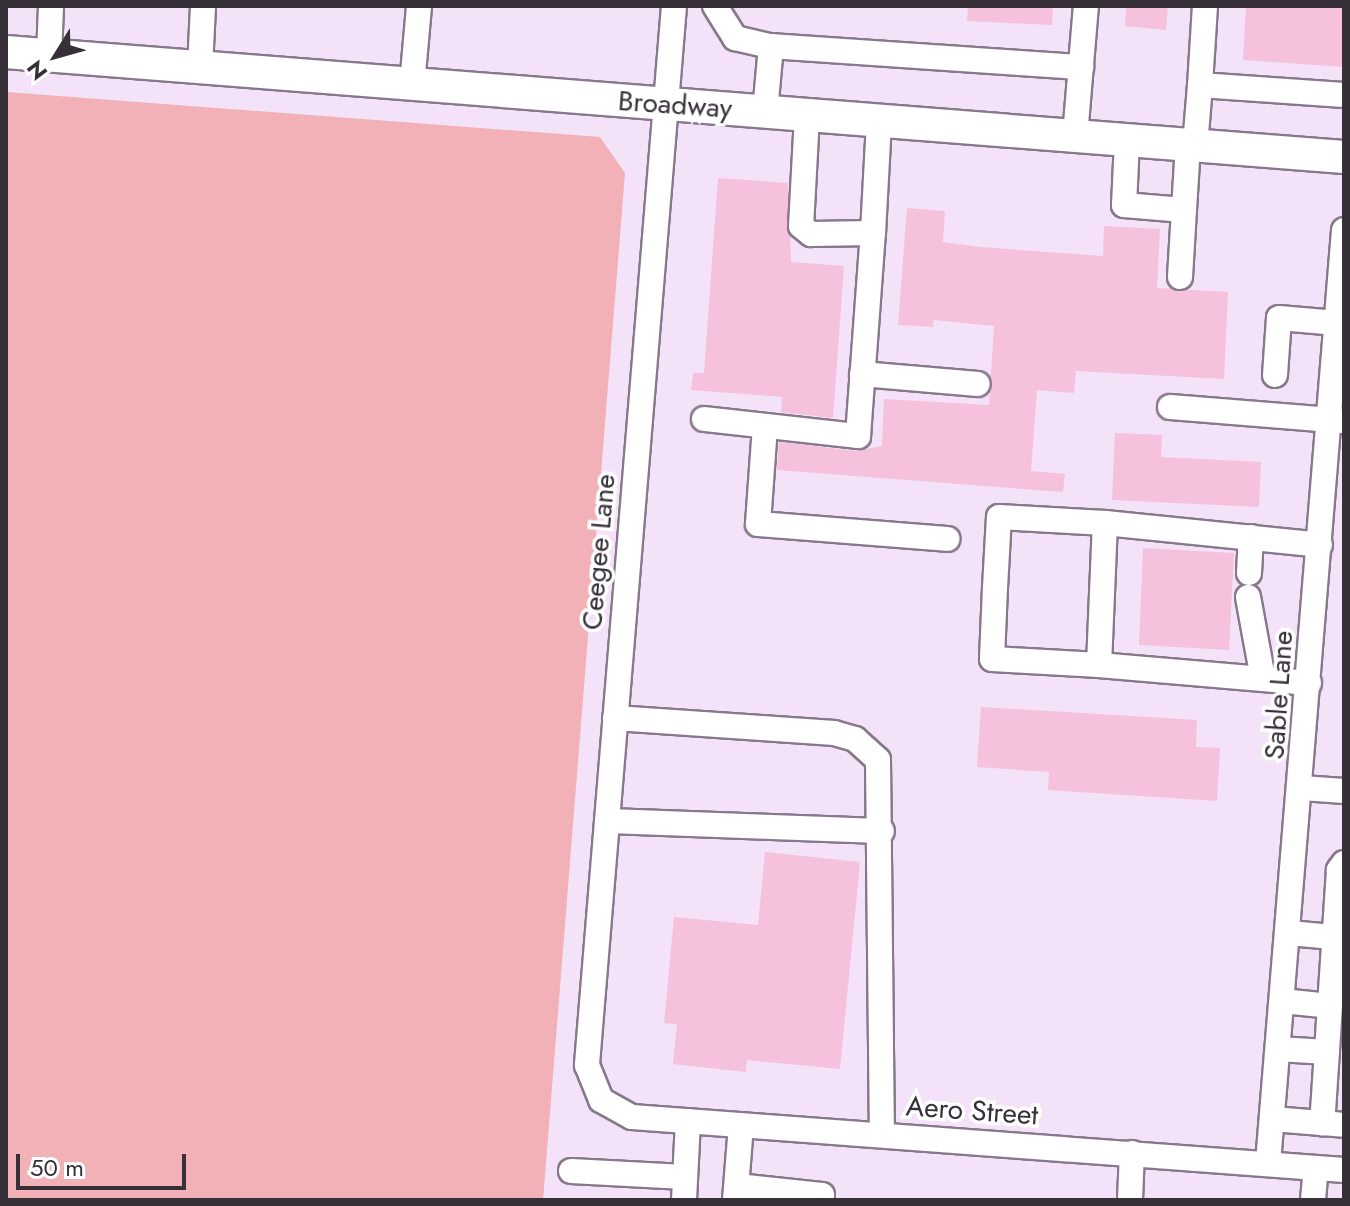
<!DOCTYPE html>
<html>
<head>
<meta charset="utf-8">
<style>
	body { margin:0 }
	#map { position:relative; width:1350px; height:1206px; overflow:hidden; background:#f4e2f8; font-family:Jost,sans-serif }
	div>[style] { position:absolute }
	[style*='--x'] { left:calc(var(--x)*1px); top:calc(var(--y)*1px); width:calc(var(--w)*1px); rotate:calc(var(--a)*1deg) }
	.green>* { inset:0; background:#f1b1b6 }
	.building>* { inset:0; background:#f6c1dc }
	.roads { filter:drop-shadow(2px 0 #88788c) drop-shadow(-2px 0 #88788c) drop-shadow(0 2px #88788c) drop-shadow(0 -2px #88788c) }
	.minor>* { height:24px; margin:-12px; padding:0 12px; transform-origin:12px; border-radius:12px; background:#fff }
	.major>* { height:32px; margin:-16px; padding:0 16px; transform-origin:16px; border-radius:16px; background:#fff }
	span { translate:-50% -50%; white-space:nowrap; text-align:center; line-height:1.15; -webkit-text-stroke:7px #fff; paint-order:stroke }
	.street-label { font-size:28px; color:#373039 }
	.frame { position:absolute; inset:0; border:8px solid #373039; pointer-events:none }
	.north { position:absolute; left:16px; top:16px; width:80px; height:80px; -webkit-text-stroke:6px #fff; paint-order:stroke; rotate:233deg; font-size:22px; font-weight:700; line-height:32px; text-align:center; color:#373039 }
	.north::after { content:''; display:block; margin:auto; width:28px; height:36px; background:#373039; clip-path:polygon(50% 0,100% 100%,50% 72%,0 100%) }
	.scale { position:absolute; left:16px; top:1154px; width:170px; height:36px; box-sizing:border-box; border:4px solid #373039; border-top:0; padding-left:10px; font-size:24px; line-height:28px; white-space:nowrap; color:#373039; -webkit-text-stroke:6px #fff; paint-order:stroke }
</style>
</head>
<body>
<div id="map">
	<div class="green">
		<i style="clip-path:polygon(6px 92px,600px 137px,625px 173px,543px 1200px,6px 1200px)"></i>
	</div>
	<div class="building">
		<i style="clip-path:polygon(968px 6px,1053px 6px,1052px 25px,967px 21px)"></i>
		<i style="clip-path:polygon(1126px 6px,1168px 6px,1166px 30px,1125px 26px)"></i>
		<i style="clip-path:polygon(1246px 6px,1344px 6px,1344px 67px,1243px 60px)"></i>
		<i style="clip-path:polygon(718px 178px,788px 183px,791px 262px,844px 266px,833px 418px,781px 412px,782px 397px,691px 390px,693px 373px,704px 373px)"></i>
		<i style="clip-path:polygon(907px 208px,945px 211px,943px 242px,980px 247px,1103px 256px,1104px 226px,1160px 229px,1157px 288px,1228px 292px,1224px 379px,1076px 371px,1074px 393px,1037px 390px,1031px 471px,1065px 474px,1063px 492px,777px 470px,779px 442px,856px 451px,882px 446px,884px 399px,989px 405px,994px 326px,934px 320px,933px 327px,898px 325px)"></i>
		<i style="clip-path:polygon(1115px 433px,1162px 435px,1161px 457px,1261px 462px,1259px 507px,1112px 500px)"></i>
		<i style="clip-path:polygon(1143px 548px,1234px 553px,1229px 650px,1139px 645px)"></i>
		<i style="clip-path:polygon(981px 707px,1197px 720px,1196px 747px,1220px 748px,1217px 801px,1048px 790px,1049px 772px,977px 767px)"></i>
		<i style="clip-path:polygon(765px 852px,860px 862px,840px 1069px,747px 1060px,746px 1072px,673px 1064px,677px 1024px,664px 1023px,674px 917px,758px 925px)"></i>
	</div>
	<div class="roads">
		<div class="minor">
			<i style="--x:674;--y:6;--w:1063;--a:94.7"></i>
			<i style="--x:587;--y:1065;--w:38;--a:68"></i>
			<i style="--x:601;--y:1100;--w:35;--a:29"></i>
			<i style="--x:632;--y:1117;--w:714;--a:4.26"></i>
			<i style="--x:715;--y:6;--w:38;--a:58"></i>
			<i style="--x:735;--y:38;--w:37;--a:13"></i>
			<i style="--x:771;--y:46;--w:66;--a:95.2"></i>
			<i style="--x:771;--y:46;--w:311;--a:3.9"></i>
			<i style="--x:49;--y:56;--w:50;--a:-87.7"></i>
			<i style="--x:200;--y:68;--w:62;--a:-87.2"></i>
			<i style="--x:412;--y:85;--w:79;--a:-84.9"></i>
			<i style="--x:1200;--y:85;--w:79;--a:-86.4"></i>
			<i style="--x:807;--y:116;--w:110;--a:93.1"></i>
			<i style="--x:801;--y:226;--w:13;--a:39"></i>
			<i style="--x:811;--y:234;--w:62;--a:-0.9"></i>
			<i style="--x:873;--y:233;--w:112;--a:-86.9"></i>
			<i style="--x:1075;--y:136;--w:130;--a:-85.2"></i>
			<i style="--x:1127;--y:140;--w:65;--a:92.6"></i>
			<i style="--x:1124;--y:205;--w:60;--a:4.8"></i>
			<i style="--x:1184;--y:210;--w:65;--a:-86.5"></i>
			<i style="--x:1195;--y:146;--w:61;--a:-85.3"></i>
			<i style="--x:1200;--y:85;--w:144;--a:4"></i>
			<i style="--x:1180;--y:277;--w:67;--a:-86.6"></i>
			<i style="--x:862;--y:374;--w:116;--a:4.9"></i>
			<i style="--x:1275;--y:375;--w:57;--a:-86"></i>
			<i style="--x:1279;--y:318;--w:58;--a:4.9"></i>
			<i style="--x:1170;--y:407;--w:175;--a:4.6"></i>
			<i style="--x:704;--y:419;--w:155;--a:6.3"></i>
			<i style="--x:858;--y:436;--w:204;--a:-85.8"></i>
			<i style="--x:765;--y:426;--w:98;--a:94.1"></i>
			<i style="--x:758;--y:524;--w:190;--a:4.5"></i>
			<i style="--x:1249;--y:573;--w:36;--a:-87"></i>
			<i style="--x:1248;--y:597;--w:83;--a:79.6"></i>
			<i style="--x:1099;--y:665;--w:107;--a:-176.8"></i>
			<i style="--x:992;--y:659;--w:71;--a:-87.6"></i>
			<i style="--x:995;--y:588;--w:71;--a:-86.8"></i>
			<i style="--x:999;--y:517;--w:106;--a:3.2"></i>
			<i style="--x:1309;--y:683;--w:211;--a:-175.1"></i>
			<i style="--x:1099;--y:665;--w:142;--a:-87.6"></i>
			<i style="--x:1105;--y:523;--w:216;--a:5.8"></i>
			<i style="--x:615;--y:718;--w:220;--a:3.9"></i>
			<i style="--x:834;--y:733;--w:22;--a:16"></i>
			<i style="--x:855;--y:739;--w:31;--a:42"></i>
			<i style="--x:878;--y:760;--w:375;--a:89.4"></i>
			<i style="--x:1302;--y:788;--w:42;--a:4.1"></i>
			<i style="--x:607;--y:821;--w:275;--a:2.1"></i>
			<i style="--x:1344;--y:863;--w:9;--a:126"></i>
			<i style="--x:1339;--y:870;--w:254;--a:93.8"></i>
			<i style="--x:1322;--y:1123;--w:22;--a:5"></i>
			<i style="--x:1289;--y:933;--w:55;--a:5.2"></i>
			<i style="--x:1282;--y:1001;--w:48;--a:5.9"></i>
			<i style="--x:1278;--y:1049;--w:49;--a:3.5"></i>
			<i style="--x:1272;--y:1119;--w:50;--a:4.6"></i>
			<i style="--x:1268;--y:1163;--w:936;--a:-85.34"></i>
			<i style="--x:571;--y:1171;--w:114;--a:3"></i>
			<i style="--x:737;--y:1186;--w:85;--a:6"></i>
			<i style="--x:822;--y:1195;--w:5;--a:90"></i>
			<i style="--x:684;--y:1200;--w:79;--a:-87.1"></i>
			<i style="--x:735;--y:1200;--w:75;--a:-85.4"></i>
			<i style="--x:1130;--y:1200;--w:47;--a:-87.6"></i>
			<i style="--x:1313;--y:1200;--w:32;--a:-85"></i>
		</div>
		<div class="major">
			<i style="--x:6;--y:52;--w:1342;--a:4.49"></i>
		</div>
	</div>
	<div class="street-label">
		<span style="left:675px;top:105px;rotate:4deg">Broadway</span>
		<span style="left:599px;top:552px;rotate:-85deg">Ceegee Lane</span>
		<span style="left:1279px;top:695px;rotate:-86deg">Sable Lane</span>
		<span style="left:972px;top:1111px;rotate:4deg">Aero Street</span>
	</div>
	<div class="frame"></div>
	<div class="north">N</div>
	<div class="scale">50 m</div>
</div>
</body>
</html>
